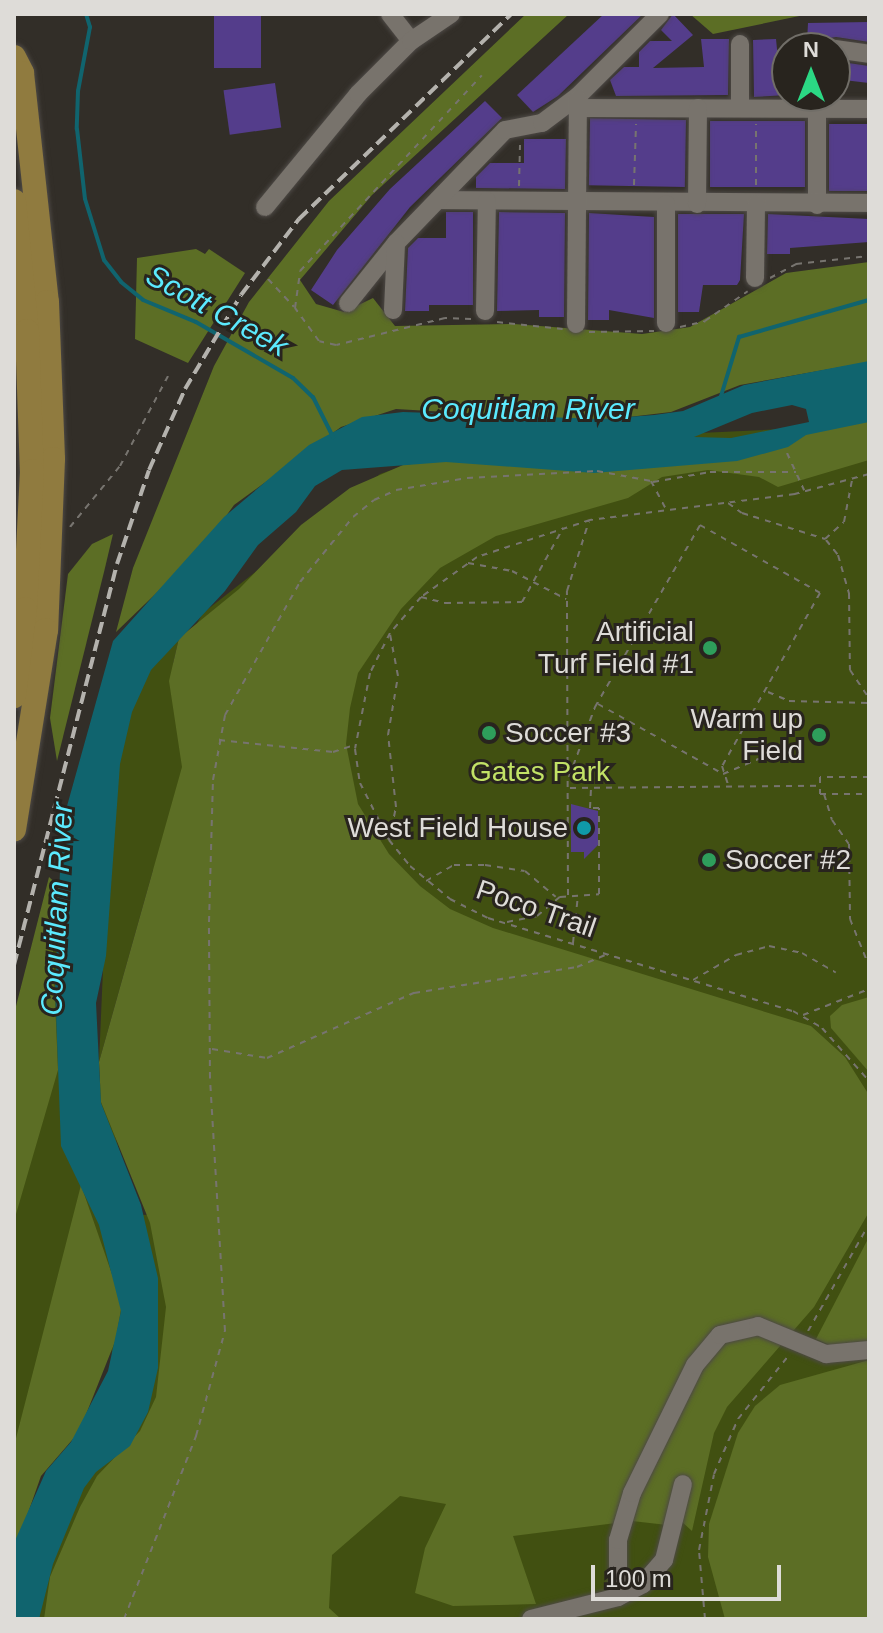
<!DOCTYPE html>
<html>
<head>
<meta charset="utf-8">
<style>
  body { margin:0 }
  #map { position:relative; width:883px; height:1633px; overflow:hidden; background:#322e28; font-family:Arial,sans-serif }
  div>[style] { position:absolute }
  .green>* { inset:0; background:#415011 }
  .forest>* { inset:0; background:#5c6e25 }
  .water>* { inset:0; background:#10646e }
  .stream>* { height:4px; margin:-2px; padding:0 2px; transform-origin:2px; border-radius:2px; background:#10646e }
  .building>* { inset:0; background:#543d8b; transform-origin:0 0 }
  .path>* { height:2px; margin-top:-1px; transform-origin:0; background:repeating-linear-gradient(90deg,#77746f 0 6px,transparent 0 12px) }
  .roads { filter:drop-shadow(0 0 2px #4d4945) drop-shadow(0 0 2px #4d4945) }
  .minor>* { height:18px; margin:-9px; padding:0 9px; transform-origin:9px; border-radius:9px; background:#78736c }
  .major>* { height:24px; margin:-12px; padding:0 12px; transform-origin:12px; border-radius:12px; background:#907b3f }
  .rail>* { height:4px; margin-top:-2px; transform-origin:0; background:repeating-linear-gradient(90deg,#b4b2ad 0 12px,transparent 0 18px) }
  .dots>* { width:22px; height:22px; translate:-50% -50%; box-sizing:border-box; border:4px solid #28241e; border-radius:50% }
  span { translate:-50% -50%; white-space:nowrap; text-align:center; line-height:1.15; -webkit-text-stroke:6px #28241e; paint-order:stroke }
  .poi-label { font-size:28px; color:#dedcd8 }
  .right { translate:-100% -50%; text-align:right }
  .left { translate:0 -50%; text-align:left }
  .park-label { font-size:28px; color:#c2e266 }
  .street-label { font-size:28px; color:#dedcd8 }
  .water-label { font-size:30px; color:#5beafe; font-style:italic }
  .frame { position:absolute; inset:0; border:16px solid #dedcd8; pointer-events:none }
  .north { position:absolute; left:771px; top:32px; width:80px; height:80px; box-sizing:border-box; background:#28241e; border:2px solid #716e68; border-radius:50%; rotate:0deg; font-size:22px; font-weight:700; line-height:32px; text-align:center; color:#dedcd8 }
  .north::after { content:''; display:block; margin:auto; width:28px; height:36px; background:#2bd884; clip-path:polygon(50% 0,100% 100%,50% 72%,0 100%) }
  .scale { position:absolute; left:591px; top:1565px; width:190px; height:36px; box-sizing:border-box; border:4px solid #dedcd8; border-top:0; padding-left:10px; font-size:24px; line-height:28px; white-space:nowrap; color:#dedcd8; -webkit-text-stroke:6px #28241e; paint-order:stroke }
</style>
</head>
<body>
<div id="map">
  <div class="green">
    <i style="clip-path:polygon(evenodd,869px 425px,869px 1619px,23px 1619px,113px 1379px,108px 1267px,92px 1345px,24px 1487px,14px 1524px,14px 1091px,97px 766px,102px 784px,119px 755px,132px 699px,149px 671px,179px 638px,173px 664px,203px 613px,380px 474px,468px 444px,869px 425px,101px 786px,116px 810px,106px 900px,99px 1062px,153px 870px,190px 930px,263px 949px,319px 1167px,392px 1186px,392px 1214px,106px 1215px,100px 1196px,132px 1196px,100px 1083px,94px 1039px,96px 957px,89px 881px,101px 786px)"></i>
  </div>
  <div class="forest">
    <i style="clip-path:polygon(526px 14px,569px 14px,372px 195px,300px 280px,316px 304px,344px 312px,373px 298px,395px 326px,514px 324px,642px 334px,690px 327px,786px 273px,869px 262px,869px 362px,740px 385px,671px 412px,595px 421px,396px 409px,341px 427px,234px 505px,203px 548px,116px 632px,133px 568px,214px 366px,249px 302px,329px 201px)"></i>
    <i style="clip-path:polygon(690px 14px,809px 14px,713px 34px)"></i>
    <i style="clip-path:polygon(196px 249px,205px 254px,209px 249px,245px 273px,188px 363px,135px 339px,137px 258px)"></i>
    <i style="clip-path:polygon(869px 418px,869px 460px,778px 487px,759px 477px,708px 470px,662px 477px,628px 498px,496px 536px,440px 568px,401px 609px,358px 673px,350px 708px,346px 744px,358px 804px,389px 854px,420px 886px,450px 909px,493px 928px,811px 1026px,845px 1057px,869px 1095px,869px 1212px,814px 1307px,727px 1407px,714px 1433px,692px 1531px,681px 1521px,667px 1525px,632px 1521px,513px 1536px,536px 1604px,453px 1606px,415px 1593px,425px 1548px,446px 1504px,400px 1496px,332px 1555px,329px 1608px,341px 1619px,44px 1619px,50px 1577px,80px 1507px,97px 1476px,140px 1431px,156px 1397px,166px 1307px,150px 1223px,101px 1102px,99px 1062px,182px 767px,169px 681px,179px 638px,239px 589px,301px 525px,350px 488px,403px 465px,437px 461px,620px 470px)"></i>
    <i style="clip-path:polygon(113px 534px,104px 572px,57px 761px,50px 718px,68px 574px,92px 544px)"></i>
    <i style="clip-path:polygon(49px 877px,68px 894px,53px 951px,58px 1070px,14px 1221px,14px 1014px)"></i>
    <i style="clip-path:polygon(869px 997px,869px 1072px,831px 1028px,830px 1016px,842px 1005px)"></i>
    <i style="clip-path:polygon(81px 1185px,122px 1303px,116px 1339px,79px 1432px,41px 1476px,14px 1553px,14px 1446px)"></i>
    <i style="clip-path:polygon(869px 1237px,869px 1341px,834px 1347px,816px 1339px)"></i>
    <i style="clip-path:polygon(869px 1360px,869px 1619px,725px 1619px,708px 1557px,709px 1524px,738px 1433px,755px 1406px,780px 1385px)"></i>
  </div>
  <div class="water">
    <i style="clip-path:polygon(evenodd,869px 361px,869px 422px,806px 435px,788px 447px,737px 461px,594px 473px,446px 462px,342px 470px,315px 486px,296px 512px,258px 545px,225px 591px,151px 670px,132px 712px,120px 764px,106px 956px,96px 1003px,101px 1103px,141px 1205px,158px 1278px,158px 1368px,148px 1412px,130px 1446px,96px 1472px,84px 1488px,53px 1564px,39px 1619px,14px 1619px,14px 1543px,46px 1471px,71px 1442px,108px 1371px,121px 1311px,99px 1225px,61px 1146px,55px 988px,62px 824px,113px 641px,224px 517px,309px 445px,362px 417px,403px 412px,601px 419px,654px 415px,683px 411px,744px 385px,869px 361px,792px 405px,806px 409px,809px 422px,731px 438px,694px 437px,752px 413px,792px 405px)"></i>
  </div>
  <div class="stream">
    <i style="left:86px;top:14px;width:14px;rotate:73deg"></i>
    <i style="left:90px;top:27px;width:65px;rotate:100.6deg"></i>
    <i style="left:78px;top:91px;width:38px;rotate:92deg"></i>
    <i style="left:77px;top:129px;width:70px;rotate:83.5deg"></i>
    <i style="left:85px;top:199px;width:64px;rotate:72.7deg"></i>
    <i style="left:104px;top:260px;width:28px;rotate:52deg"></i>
    <i style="left:121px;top:282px;width:28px;rotate:39deg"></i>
    <i style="left:143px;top:300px;width:57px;rotate:22.5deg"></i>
    <i style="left:196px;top:322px;width:112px;rotate:30deg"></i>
    <i style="left:293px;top:378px;width:28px;rotate:44deg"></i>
    <i style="left:313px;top:397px;width:45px;rotate:63.4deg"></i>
    <i style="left:721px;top:396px;width:62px;rotate:-73deg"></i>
    <i style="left:739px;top:337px;width:135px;rotate:-15.9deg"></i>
  </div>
  <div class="building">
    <i style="left:214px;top:14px;width:47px;height:54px"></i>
    <i style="clip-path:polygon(604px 14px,643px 14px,558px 96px,533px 112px,517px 95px)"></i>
    <i style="clip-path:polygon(673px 14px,693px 35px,653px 68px,704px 67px,701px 39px,729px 39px,728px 95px,616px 96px,610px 80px,624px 67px,639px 67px,639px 52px,650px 41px,672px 41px,661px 30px)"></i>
    <i style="clip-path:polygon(869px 22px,869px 42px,836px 37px,807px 42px,808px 23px)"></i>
    <i style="clip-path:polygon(776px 39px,779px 69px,787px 69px,787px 95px,754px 97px,753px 40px)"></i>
    <i style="clip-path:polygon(835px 61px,869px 66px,869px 83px,835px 79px)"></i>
    <i style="left:275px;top:83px;width:45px;height:52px;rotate:82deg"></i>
    <i style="clip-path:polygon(485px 101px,502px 118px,410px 207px,333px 305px,311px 290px,337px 250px,390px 189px)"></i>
    <i style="left:686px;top:120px;width:67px;height:96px;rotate:91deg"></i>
    <i style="left:805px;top:121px;width:66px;height:95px;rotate:90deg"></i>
    <i style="left:829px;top:124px;width:40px;height:67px"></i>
    <i style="clip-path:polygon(524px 139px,566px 139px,565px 189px,476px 188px,476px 177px,490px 163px,524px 163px)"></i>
    <i style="clip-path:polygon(446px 212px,473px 212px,473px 305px,429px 305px,429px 311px,405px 311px,408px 248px,418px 238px,446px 238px)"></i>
    <i style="clip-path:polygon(499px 212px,565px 213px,564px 317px,539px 317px,539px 310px,497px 311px)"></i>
    <i style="clip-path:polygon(589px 213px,654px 217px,654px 318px,609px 310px,609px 320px,588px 320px)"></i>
    <i style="clip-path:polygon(678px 214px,744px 214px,740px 280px,737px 285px,703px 285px,699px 312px,678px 312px)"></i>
    <i style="clip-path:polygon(768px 214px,869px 219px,869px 242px,790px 248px,790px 254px,767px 254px)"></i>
    <i style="clip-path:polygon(571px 804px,598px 811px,598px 845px,584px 859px,584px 852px,571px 852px)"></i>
  </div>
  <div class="path">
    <i style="left:634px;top:185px;width:61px;rotate:-88.1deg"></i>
    <i style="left:756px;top:185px;width:61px;rotate:-90deg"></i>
    <i style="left:519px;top:186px;width:41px;rotate:-88.6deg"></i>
    <i style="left:770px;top:278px;width:30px;rotate:-28deg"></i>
    <i style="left:796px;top:264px;width:73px;rotate:-6.3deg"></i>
    <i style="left:268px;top:279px;width:38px;rotate:47deg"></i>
    <i style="left:471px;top:319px;width:26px;rotate:-178deg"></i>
    <i style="left:445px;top:318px;width:112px;rotate:166.1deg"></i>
    <i style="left:336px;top:345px;width:17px;rotate:-167deg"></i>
    <i style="left:319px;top:341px;width:41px;rotate:-126deg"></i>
    <i style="left:295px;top:308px;width:37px;rotate:-82deg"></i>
    <i style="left:300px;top:271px;width:267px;rotate:-47.1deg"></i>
    <i style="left:497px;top:322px;width:66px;rotate:6.1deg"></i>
    <i style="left:680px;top:327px;width:26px;rotate:-13deg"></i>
    <i style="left:705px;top:321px;width:52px;rotate:-34.9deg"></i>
    <i style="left:589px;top:332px;width:65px;rotate:-0.9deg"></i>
    <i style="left:787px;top:453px;width:41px;rotate:65.3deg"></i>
    <i style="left:869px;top:474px;width:77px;rotate:164.9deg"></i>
    <i style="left:795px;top:494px;width:207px;rotate:172.8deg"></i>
    <i style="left:590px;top:520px;width:119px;rotate:161.9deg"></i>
    <i style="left:477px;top:557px;width:69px;rotate:144.5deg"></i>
    <i style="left:421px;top:597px;width:48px;rotate:130.7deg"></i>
    <i style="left:390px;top:633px;width:45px;rotate:116.6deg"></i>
    <i style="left:370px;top:673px;width:77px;rotate:101.2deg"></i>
    <i style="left:355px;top:749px;width:34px;rotate:82deg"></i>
    <i style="left:360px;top:783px;width:64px;rotate:63deg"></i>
    <i style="left:389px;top:840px;width:33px;rotate:51deg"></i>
    <i style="left:410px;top:866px;width:52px;rotate:39.5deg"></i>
    <i style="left:450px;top:899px;width:42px;rotate:26.6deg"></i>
    <i style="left:488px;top:918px;width:319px;rotate:17deg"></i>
    <i style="left:793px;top:1011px;width:34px;rotate:30deg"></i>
    <i style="left:822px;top:1028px;width:71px;rotate:48.4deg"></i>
    <i style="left:653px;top:482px;width:58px;rotate:-10deg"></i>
    <i style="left:710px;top:472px;width:86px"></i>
    <i style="left:728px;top:503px;width:17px;rotate:36deg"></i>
    <i style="left:742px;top:513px;width:87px;rotate:17.4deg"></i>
    <i style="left:825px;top:539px;width:25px;rotate:-42deg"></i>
    <i style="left:844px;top:522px;width:43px;rotate:-79.2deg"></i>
    <i style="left:70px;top:527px;width:79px;rotate:-50.7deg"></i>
    <i style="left:120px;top:466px;width:102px;rotate:-61.9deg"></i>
    <i style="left:826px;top:540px;width:19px;rotate:51deg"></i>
    <i style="left:838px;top:555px;width:40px;rotate:74deg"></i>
    <i style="left:849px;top:593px;width:77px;rotate:89.3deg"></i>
    <i style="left:850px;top:670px;width:34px;rotate:56deg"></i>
    <i style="left:468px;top:563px;width:45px;rotate:10.3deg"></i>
    <i style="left:512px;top:571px;width:61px;rotate:27.4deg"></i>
    <i style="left:421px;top:597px;width:25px;rotate:14deg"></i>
    <i style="left:445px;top:603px;width:77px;rotate:-0.7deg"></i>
    <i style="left:522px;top:602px;width:85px;rotate:-61deg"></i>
    <i style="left:768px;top:692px;width:23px;rotate:23deg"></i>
    <i style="left:789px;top:701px;width:80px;rotate:1.4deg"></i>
    <i style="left:598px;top:704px;width:143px;rotate:29.2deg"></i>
    <i style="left:723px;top:774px;width:39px;rotate:-23deg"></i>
    <i style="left:219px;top:740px;width:115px;rotate:6deg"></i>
    <i style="left:333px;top:752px;width:23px;rotate:-18deg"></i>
    <i style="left:569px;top:777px;width:75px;rotate:-69.6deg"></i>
    <i style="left:595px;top:707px;width:210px;rotate:-60deg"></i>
    <i style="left:700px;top:525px;width:138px;rotate:29.5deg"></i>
    <i style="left:820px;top:593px;width:199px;rotate:119.5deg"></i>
    <i style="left:722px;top:766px;width:22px;rotate:72deg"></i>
    <i style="left:869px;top:777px;width:49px;rotate:180deg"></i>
    <i style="left:820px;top:777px;width:17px;rotate:90deg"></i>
    <i style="left:820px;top:794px;width:49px"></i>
    <i style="left:570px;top:788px;width:250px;rotate:-0.5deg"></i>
    <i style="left:824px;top:794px;width:27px;rotate:73deg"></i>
    <i style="left:832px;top:820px;width:29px;rotate:55deg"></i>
    <i style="left:849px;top:844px;width:75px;rotate:89.2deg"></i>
    <i style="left:850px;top:919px;width:51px;rotate:68deg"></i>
    <i style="left:389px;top:840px;width:34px;rotate:-78deg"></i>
    <i style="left:396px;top:807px;width:72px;rotate:-96.3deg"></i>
    <i style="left:388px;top:735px;width:60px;rotate:-80.4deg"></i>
    <i style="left:398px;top:676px;width:43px;rotate:-100.8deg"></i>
    <i style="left:426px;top:881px;width:32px;rotate:-30deg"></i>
    <i style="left:454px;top:865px;width:31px"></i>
    <i style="left:485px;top:865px;width:40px;rotate:8.5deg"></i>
    <i style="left:525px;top:871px;width:40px;rotate:40deg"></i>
    <i style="left:568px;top:895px;width:304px;rotate:-90.2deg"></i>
    <i style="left:567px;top:591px;width:73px;rotate:-72.6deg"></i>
    <i style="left:507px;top:922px;width:31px;rotate:-11deg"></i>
    <i style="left:537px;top:916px;width:30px;rotate:-40deg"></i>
    <i style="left:560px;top:897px;width:39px;rotate:-4deg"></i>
    <i style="left:599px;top:894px;width:86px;rotate:-90deg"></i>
    <i style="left:599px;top:808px;width:9px;rotate:180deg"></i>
    <i style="left:590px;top:808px;width:18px;rotate:-87deg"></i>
    <i style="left:573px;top:943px;width:48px;rotate:-84.1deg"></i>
    <i style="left:693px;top:980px;width:50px;rotate:-30.2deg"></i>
    <i style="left:736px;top:955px;width:34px;rotate:-15deg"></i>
    <i style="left:769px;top:946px;width:34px;rotate:12deg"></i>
    <i style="left:802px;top:953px;width:39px;rotate:30deg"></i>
    <i style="left:803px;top:1015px;width:71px;rotate:-21.5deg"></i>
    <i style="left:212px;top:1049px;width:56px;rotate:9.3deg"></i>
    <i style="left:267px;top:1058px;width:161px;rotate:-23.9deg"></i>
    <i style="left:414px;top:993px;width:165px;rotate:-9.1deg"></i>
    <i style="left:577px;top:967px;width:30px;rotate:-23deg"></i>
    <i style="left:808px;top:1331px;width:123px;rotate:-60.3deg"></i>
    <i style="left:124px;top:1619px;width:197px;rotate:-68.5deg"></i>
    <i style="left:196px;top:1436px;width:109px;rotate:-74.6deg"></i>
    <i style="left:225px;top:1331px;width:253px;rotate:-93.4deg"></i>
    <i style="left:210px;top:1078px;width:156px;rotate:-90.4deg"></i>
    <i style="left:209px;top:922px;width:142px;rotate:-88.4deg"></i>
    <i style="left:213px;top:780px;width:66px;rotate:-79.5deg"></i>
    <i style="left:225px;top:715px;width:153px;rotate:-60.6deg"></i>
    <i style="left:300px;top:582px;width:84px;rotate:-50.8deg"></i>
    <i style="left:353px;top:517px;width:27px;rotate:-39deg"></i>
    <i style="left:374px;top:500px;width:24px;rotate:-24deg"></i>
    <i style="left:396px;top:490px;width:72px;rotate:-9.6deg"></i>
    <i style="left:467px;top:478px;width:130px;rotate:-3.1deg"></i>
    <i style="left:597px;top:471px;width:55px;rotate:10.5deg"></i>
    <i style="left:651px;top:481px;width:30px;rotate:62deg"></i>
    <i style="left:705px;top:1619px;width:69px;rotate:-95deg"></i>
    <i style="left:699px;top:1550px;width:77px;rotate:-78.8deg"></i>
    <i style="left:714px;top:1474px;width:60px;rotate:-66.4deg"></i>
    <i style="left:738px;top:1419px;width:82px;rotate:-51.4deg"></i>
  </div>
  <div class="roads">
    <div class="minor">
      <i style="left:390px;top:14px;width:34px;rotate:52deg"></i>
      <i style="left:835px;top:49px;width:34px;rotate:8deg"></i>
      <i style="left:578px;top:108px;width:291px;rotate:0.2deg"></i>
      <i style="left:740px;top:108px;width:64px;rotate:-90deg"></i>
      <i style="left:817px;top:108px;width:97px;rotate:90deg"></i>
      <i style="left:438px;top:200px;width:431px;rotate:0.4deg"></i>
      <i style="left:666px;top:204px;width:119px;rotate:90deg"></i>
      <i style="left:697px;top:204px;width:96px;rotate:-89.4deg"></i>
      <i style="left:265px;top:207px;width:146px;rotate:-50.5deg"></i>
      <i style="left:358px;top:94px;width:75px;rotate:-45deg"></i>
      <i style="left:411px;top:41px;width:48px;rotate:-34deg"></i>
      <i style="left:755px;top:278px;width:74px;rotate:-89.2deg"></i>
      <i style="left:348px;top:303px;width:77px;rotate:-51.3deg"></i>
      <i style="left:396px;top:243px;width:157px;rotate:-46deg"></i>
      <i style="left:505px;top:130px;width:38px;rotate:-11deg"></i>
      <i style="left:542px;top:123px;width:45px;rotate:-36.9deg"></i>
      <i style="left:578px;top:96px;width:116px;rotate:-45deg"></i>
      <i style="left:393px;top:310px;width:67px;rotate:-87.4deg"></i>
      <i style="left:485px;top:311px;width:110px;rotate:-89deg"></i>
      <i style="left:576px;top:324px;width:225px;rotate:-89.5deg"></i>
      <i style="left:618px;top:1597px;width:28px;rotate:-27deg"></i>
      <i style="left:643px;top:1584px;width:32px;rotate:-49deg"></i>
      <i style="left:664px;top:1560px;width:78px;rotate:-76deg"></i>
      <i style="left:531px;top:1619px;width:90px;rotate:-14.2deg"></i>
      <i style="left:618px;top:1597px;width:57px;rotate:-90deg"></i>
      <i style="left:618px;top:1540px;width:49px;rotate:-73.4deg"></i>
      <i style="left:632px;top:1493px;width:143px;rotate:-63.8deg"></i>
      <i style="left:695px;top:1365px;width:39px;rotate:-50deg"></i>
      <i style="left:720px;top:1335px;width:39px;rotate:-13deg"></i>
      <i style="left:758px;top:1326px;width:74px;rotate:22.4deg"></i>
      <i style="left:826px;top:1354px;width:43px;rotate:-5.3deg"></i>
    </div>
    <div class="major">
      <i style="left:14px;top:57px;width:18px;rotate:63deg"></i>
      <i style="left:22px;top:73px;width:230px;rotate:83.8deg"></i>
      <i style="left:47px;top:302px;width:157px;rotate:87.8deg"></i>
      <i style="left:53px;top:459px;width:171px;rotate:92.3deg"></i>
      <i style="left:46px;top:630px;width:202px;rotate:99.1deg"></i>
      <i style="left:14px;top:201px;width:131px;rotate:84.3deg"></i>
      <i style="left:27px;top:331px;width:140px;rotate:88deg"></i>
      <i style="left:32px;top:471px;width:138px;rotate:92.9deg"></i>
      <i style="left:25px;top:609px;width:88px;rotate:97.2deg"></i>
    </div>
  </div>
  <div class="rail">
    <i style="left:14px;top:965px;width:414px;rotate:-75.6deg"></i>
    <i style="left:117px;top:564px;width:99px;rotate:-71.2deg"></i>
    <i style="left:149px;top:470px;width:89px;rotate:-66deg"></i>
    <i style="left:185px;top:389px;width:109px;rotate:-59.2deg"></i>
    <i style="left:241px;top:295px;width:96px;rotate:-52.7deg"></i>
    <i style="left:299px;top:219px;width:295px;rotate:-44deg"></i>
  </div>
  <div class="dots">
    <i style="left:710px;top:648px;background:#2e9e5b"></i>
    <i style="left:489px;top:733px;background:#2e9e5b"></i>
    <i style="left:819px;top:735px;background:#2e9e5b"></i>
    <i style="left:584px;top:828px;background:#0f9aa8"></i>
    <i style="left:709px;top:860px;background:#2e9e5b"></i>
  </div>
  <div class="poi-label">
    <span class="right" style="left:694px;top:648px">Artificial<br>Turf Field #1</span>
    <span class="right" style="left:803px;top:735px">Warm up<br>Field</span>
    <span class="left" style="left:505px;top:733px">Soccer #3</span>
    <span class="right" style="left:568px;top:828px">West Field House</span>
    <span class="left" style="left:725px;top:860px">Soccer #2</span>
  </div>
  <div class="park-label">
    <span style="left:540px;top:772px">Gates Park</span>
  </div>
  <div class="street-label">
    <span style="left:536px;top:909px;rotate:19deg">Poco Trail</span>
  </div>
  <div class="water-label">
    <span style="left:217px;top:311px;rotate:29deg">Scott Creek</span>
    <span style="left:528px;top:409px">Coquitlam River</span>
    <span style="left:57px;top:909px;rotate:-87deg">Coquitlam River</span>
  </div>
  <div class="frame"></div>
  <div class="north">N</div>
  <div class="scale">100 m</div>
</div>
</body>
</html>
